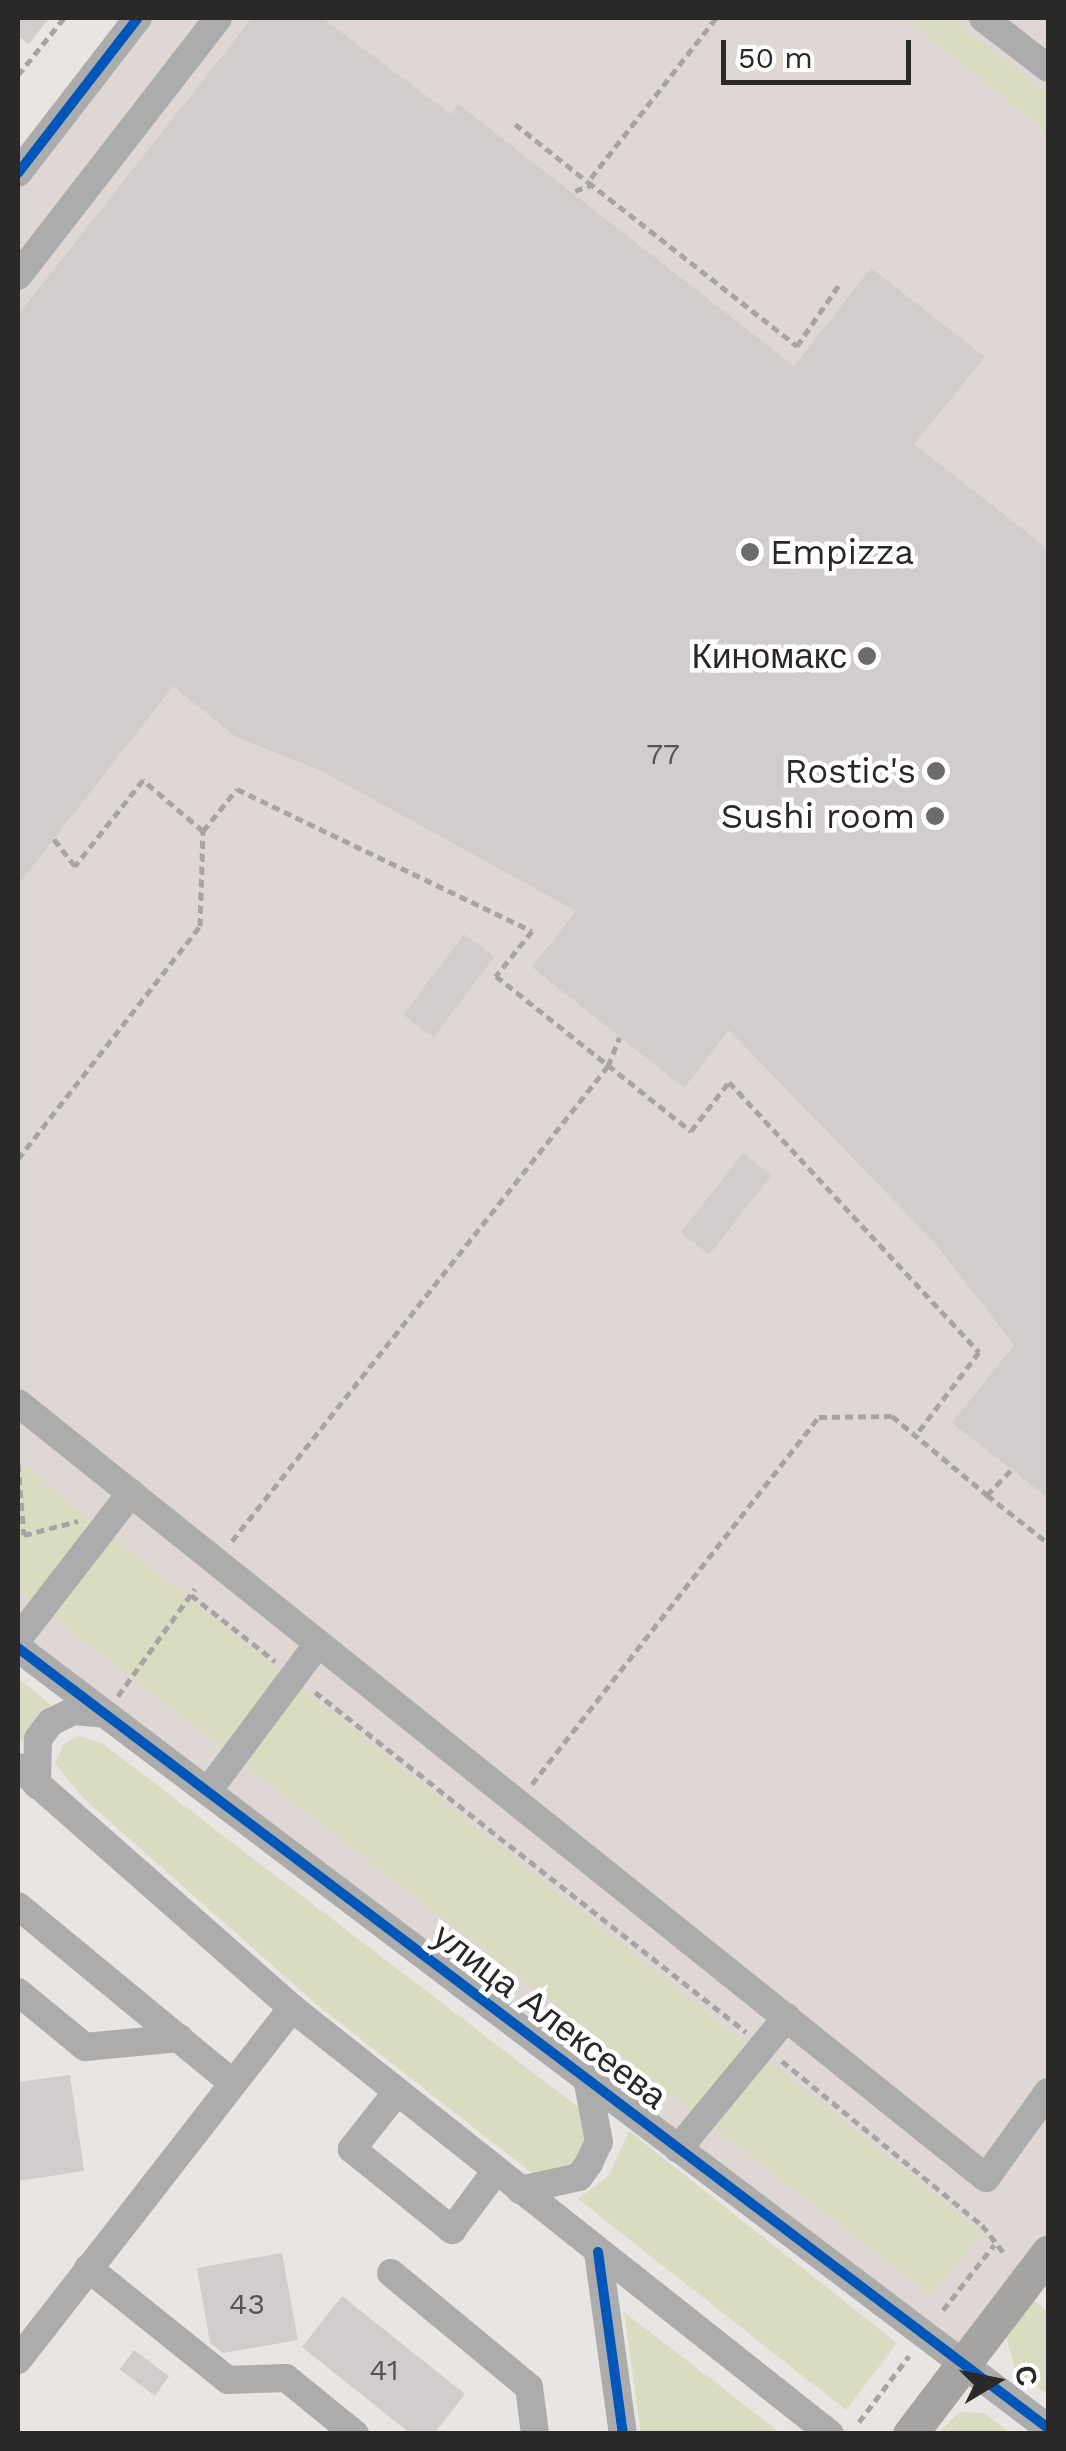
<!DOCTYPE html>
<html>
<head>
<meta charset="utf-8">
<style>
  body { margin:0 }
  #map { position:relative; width:1066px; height:2451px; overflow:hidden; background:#e8e5e3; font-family:"Work Sans",sans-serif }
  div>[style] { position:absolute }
  .built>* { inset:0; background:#dfd7d3 }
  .green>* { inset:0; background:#d9dcc0 }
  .building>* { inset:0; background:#d0cdcc; transform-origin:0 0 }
  .path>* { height:5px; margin-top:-2.5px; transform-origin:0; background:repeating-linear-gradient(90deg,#a7a5a4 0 8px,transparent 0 13px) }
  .minor>* { height:28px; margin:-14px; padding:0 14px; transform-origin:14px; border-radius:14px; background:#acacac }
  .major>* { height:35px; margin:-17.5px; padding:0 17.5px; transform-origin:17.5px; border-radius:17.5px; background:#a6a4a3 }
  .cycleway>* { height:10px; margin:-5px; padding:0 5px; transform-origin:5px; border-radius:5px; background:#0057b8 }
  .dots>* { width:28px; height:28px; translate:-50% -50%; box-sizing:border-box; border:5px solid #fff; border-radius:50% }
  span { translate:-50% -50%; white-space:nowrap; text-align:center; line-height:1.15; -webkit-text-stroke:9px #fff; paint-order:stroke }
  .number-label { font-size:30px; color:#575454 }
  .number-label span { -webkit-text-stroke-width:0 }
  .poi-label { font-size:35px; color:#2b2928 }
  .left { translate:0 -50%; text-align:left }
  .right { translate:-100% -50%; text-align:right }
  .street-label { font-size:35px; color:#2b2928 }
  .frame { position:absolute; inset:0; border:20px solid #2b2928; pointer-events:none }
  .north { position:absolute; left:946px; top:2331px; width:100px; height:100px; -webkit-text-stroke:8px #fff; paint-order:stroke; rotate:80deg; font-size:28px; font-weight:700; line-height:40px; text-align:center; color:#2b2928 }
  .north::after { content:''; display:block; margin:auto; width:35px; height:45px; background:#2b2928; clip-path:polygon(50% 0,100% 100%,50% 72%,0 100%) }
  .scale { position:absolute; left:721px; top:40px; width:190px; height:45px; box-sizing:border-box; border:5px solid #2b2928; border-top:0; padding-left:12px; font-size:30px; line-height:35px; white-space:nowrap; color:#2b2928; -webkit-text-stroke:8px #fff; paint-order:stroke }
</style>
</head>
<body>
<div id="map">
  <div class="built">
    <i style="clip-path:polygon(138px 18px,1048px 18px,1048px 2253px,964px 2365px,18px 1648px,18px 173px)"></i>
  </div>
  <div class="green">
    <i style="clip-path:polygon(905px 18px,951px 18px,1048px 95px,1048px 133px)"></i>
    <i style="clip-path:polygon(18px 1461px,982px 2232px,932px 2296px,18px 1590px)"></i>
    <i style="clip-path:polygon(18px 1678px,55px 1708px,26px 1744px,18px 1737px)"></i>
    <i style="clip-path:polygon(78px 1736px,102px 1743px,578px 2107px,591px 2136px,583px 2157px,560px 2173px,533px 2174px,315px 2003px,82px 1797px,55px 1763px,64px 1744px)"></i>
    <i style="clip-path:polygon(629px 2131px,897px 2343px,846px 2410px,578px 2199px,609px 2175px)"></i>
    <i style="clip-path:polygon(1034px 2301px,1048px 2312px,1048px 2395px,1016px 2372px,1006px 2337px)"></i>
    <i style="clip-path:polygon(624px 2312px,781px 2433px,641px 2433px)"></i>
    <i style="clip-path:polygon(960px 2412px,984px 2413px,1010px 2433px,938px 2433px)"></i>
  </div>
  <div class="building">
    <i style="clip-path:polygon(18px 18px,49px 18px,29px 44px,18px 36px)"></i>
    <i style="clip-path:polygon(252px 18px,322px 18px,451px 114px,458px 104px,794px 366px,871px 268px,985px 357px,914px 444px,1048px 549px,1048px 1498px,952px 1423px,1014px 1345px,934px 1242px,729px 1030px,684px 1088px,532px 967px,576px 911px,320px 770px,236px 737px,173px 686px,18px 885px,18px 315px)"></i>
    <i style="left:464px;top:934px;width:38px;height:101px;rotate:37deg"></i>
    <i style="left:743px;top:1153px;width:36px;height:101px;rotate:38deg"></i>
    <i style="clip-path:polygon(70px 2075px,84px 2171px,18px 2181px,18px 2082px)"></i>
    <i style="clip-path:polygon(282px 2253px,298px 2340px,223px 2353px,210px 2343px,197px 2268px)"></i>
    <i style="clip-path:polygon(342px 2296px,465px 2394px,434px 2434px,411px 2434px,302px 2347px)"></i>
    <i style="left:134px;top:2350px;width:44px;height:24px;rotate:37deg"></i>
  </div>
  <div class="path">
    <i style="left:716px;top:18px;width:208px;rotate:128deg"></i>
    <i style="left:588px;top:182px;width:266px;rotate:38.1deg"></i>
    <i style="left:797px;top:346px;width:78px;rotate:-55.5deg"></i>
    <i style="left:18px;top:75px;width:73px;rotate:-51.1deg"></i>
    <i style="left:515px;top:124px;width:93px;rotate:38.5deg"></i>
    <i style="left:575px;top:191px;width:17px;rotate:-21deg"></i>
    <i style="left:203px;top:831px;width:54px;rotate:-51deg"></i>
    <i style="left:237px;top:789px;width:327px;rotate:25.7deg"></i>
    <i style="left:532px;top:931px;width:58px;rotate:128.7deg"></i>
    <i style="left:496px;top:976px;width:249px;rotate:38.5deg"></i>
    <i style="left:691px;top:1131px;width:62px;rotate:-52.2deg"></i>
    <i style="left:729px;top:1082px;width:368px;rotate:47.2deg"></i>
    <i style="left:979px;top:1352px;width:104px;rotate:127.2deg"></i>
    <i style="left:18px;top:1159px;width:296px;rotate:-52deg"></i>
    <i style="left:200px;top:926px;width:95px;rotate:-88.2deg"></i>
    <i style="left:203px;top:831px;width:79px;rotate:-139.6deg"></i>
    <i style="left:143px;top:780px;width:110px;rotate:128.3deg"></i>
    <i style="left:75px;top:866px;width:36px;rotate:-128deg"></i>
    <i style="left:18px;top:1464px;width:71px;rotate:85.2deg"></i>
    <i style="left:24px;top:1535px;width:56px;rotate:-14.5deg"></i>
    <i style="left:987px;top:1495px;width:78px;rotate:38.2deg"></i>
    <i style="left:232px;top:1541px;width:606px;rotate:-51.64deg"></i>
    <i style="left:608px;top:1066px;width:31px;rotate:-68deg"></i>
    <i style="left:191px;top:1595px;width:107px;rotate:38.2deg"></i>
    <i style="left:315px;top:1692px;width:549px;rotate:38.27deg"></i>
    <i style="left:118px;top:1696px;width:132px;rotate:-54.3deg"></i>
    <i style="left:532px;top:1784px;width:466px;rotate:-52deg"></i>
    <i style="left:819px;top:1417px;width:73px;rotate:-0.8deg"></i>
    <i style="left:892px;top:1416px;width:124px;rotate:39.7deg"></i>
    <i style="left:987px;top:1495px;width:35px;rotate:-46deg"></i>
    <i style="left:782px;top:2061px;width:259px;rotate:39.4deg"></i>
    <i style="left:982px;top:2225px;width:37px;rotate:52deg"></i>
    <i style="left:943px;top:2310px;width:83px;rotate:-51.9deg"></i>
    <i style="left:859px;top:2422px;width:83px;rotate:-52.9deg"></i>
  </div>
  <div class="minor">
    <i style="left:983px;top:18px;width:82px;rotate:37.6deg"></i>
    <i style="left:18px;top:173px;width:196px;rotate:-52.3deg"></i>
    <i style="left:18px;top:276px;width:326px;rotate:-52.2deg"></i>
    <i style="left:18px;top:1403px;width:1240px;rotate:38.68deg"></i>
    <i style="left:986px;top:2178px;width:106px;rotate:-54.2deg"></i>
    <i style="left:18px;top:1639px;width:185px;rotate:-52.3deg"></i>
    <i style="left:18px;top:1648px;width:1292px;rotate:37.14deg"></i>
    <i style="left:18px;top:1767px;width:365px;rotate:41.3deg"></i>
    <i style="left:292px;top:2008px;width:686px;rotate:38.37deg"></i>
    <i style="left:37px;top:1785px;width:46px;rotate:-88.8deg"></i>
    <i style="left:38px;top:1739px;width:21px;rotate:-53deg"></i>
    <i style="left:51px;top:1722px;width:25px;rotate:-26deg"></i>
    <i style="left:74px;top:1711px;width:25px;rotate:5deg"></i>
    <i style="left:208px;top:1791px;width:181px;rotate:-53.3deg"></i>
    <i style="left:18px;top:1906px;width:278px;rotate:39.5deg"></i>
    <i style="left:18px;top:1992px;width:87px;rotate:39.4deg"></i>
    <i style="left:85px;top:2047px;width:95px;rotate:-5.4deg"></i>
    <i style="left:397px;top:2092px;width:73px;rotate:128.3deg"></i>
    <i style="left:352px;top:2149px;width:129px;rotate:39deg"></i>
    <i style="left:452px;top:2230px;width:72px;rotate:-53.4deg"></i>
    <i style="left:678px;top:2149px;width:171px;rotate:-50.5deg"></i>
    <i style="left:520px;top:2190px;width:60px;rotate:-12.4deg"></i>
    <i style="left:579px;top:2177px;width:17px;rotate:-54deg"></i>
    <i style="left:589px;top:2163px;width:23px;rotate:-65deg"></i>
    <i style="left:599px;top:2142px;width:65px;rotate:-100.6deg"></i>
    <i style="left:598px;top:2252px;width:184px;rotate:82.2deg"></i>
    <i style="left:88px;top:2268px;width:179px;rotate:38.7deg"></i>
    <i style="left:228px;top:2380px;width:58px;rotate:-2deg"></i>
    <i style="left:286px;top:2378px;width:89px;rotate:39.1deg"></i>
    <i style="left:391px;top:2273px;width:179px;rotate:39.6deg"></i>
    <i style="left:529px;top:2387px;width:47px;rotate:82.7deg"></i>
    <i style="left:18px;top:2360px;width:446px;rotate:-52.1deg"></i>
  </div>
  <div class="major">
    <i style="left:910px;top:2434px;width:228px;rotate:-52.7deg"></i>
  </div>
  <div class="cycleway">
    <i style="left:18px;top:173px;width:196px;rotate:-52.3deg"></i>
    <i style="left:18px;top:1648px;width:1292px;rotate:37.14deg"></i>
    <i style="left:598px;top:2252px;width:184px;rotate:82.2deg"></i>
  </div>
  <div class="dots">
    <i style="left:750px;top:552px;background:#6d6b69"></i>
    <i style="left:867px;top:656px;background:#6d6b69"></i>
    <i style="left:936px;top:771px;background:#6d6b69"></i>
    <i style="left:935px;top:816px;background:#6d6b69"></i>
  </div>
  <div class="number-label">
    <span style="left:663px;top:754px">77</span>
    <span style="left:247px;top:2304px">43</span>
    <span style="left:384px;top:2370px">41</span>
  </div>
  <div class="poi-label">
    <span class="left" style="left:770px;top:552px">Empizza</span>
    <span class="right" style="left:847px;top:656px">Киномакс</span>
    <span class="right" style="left:916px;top:771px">Rostic's</span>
    <span class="right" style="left:915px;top:816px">Sushi room</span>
  </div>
  <div class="street-label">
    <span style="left:550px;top:2016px;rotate:37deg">улица Алексеева</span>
  </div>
  <div class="frame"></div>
  <div class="north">С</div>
  <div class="scale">50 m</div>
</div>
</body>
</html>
